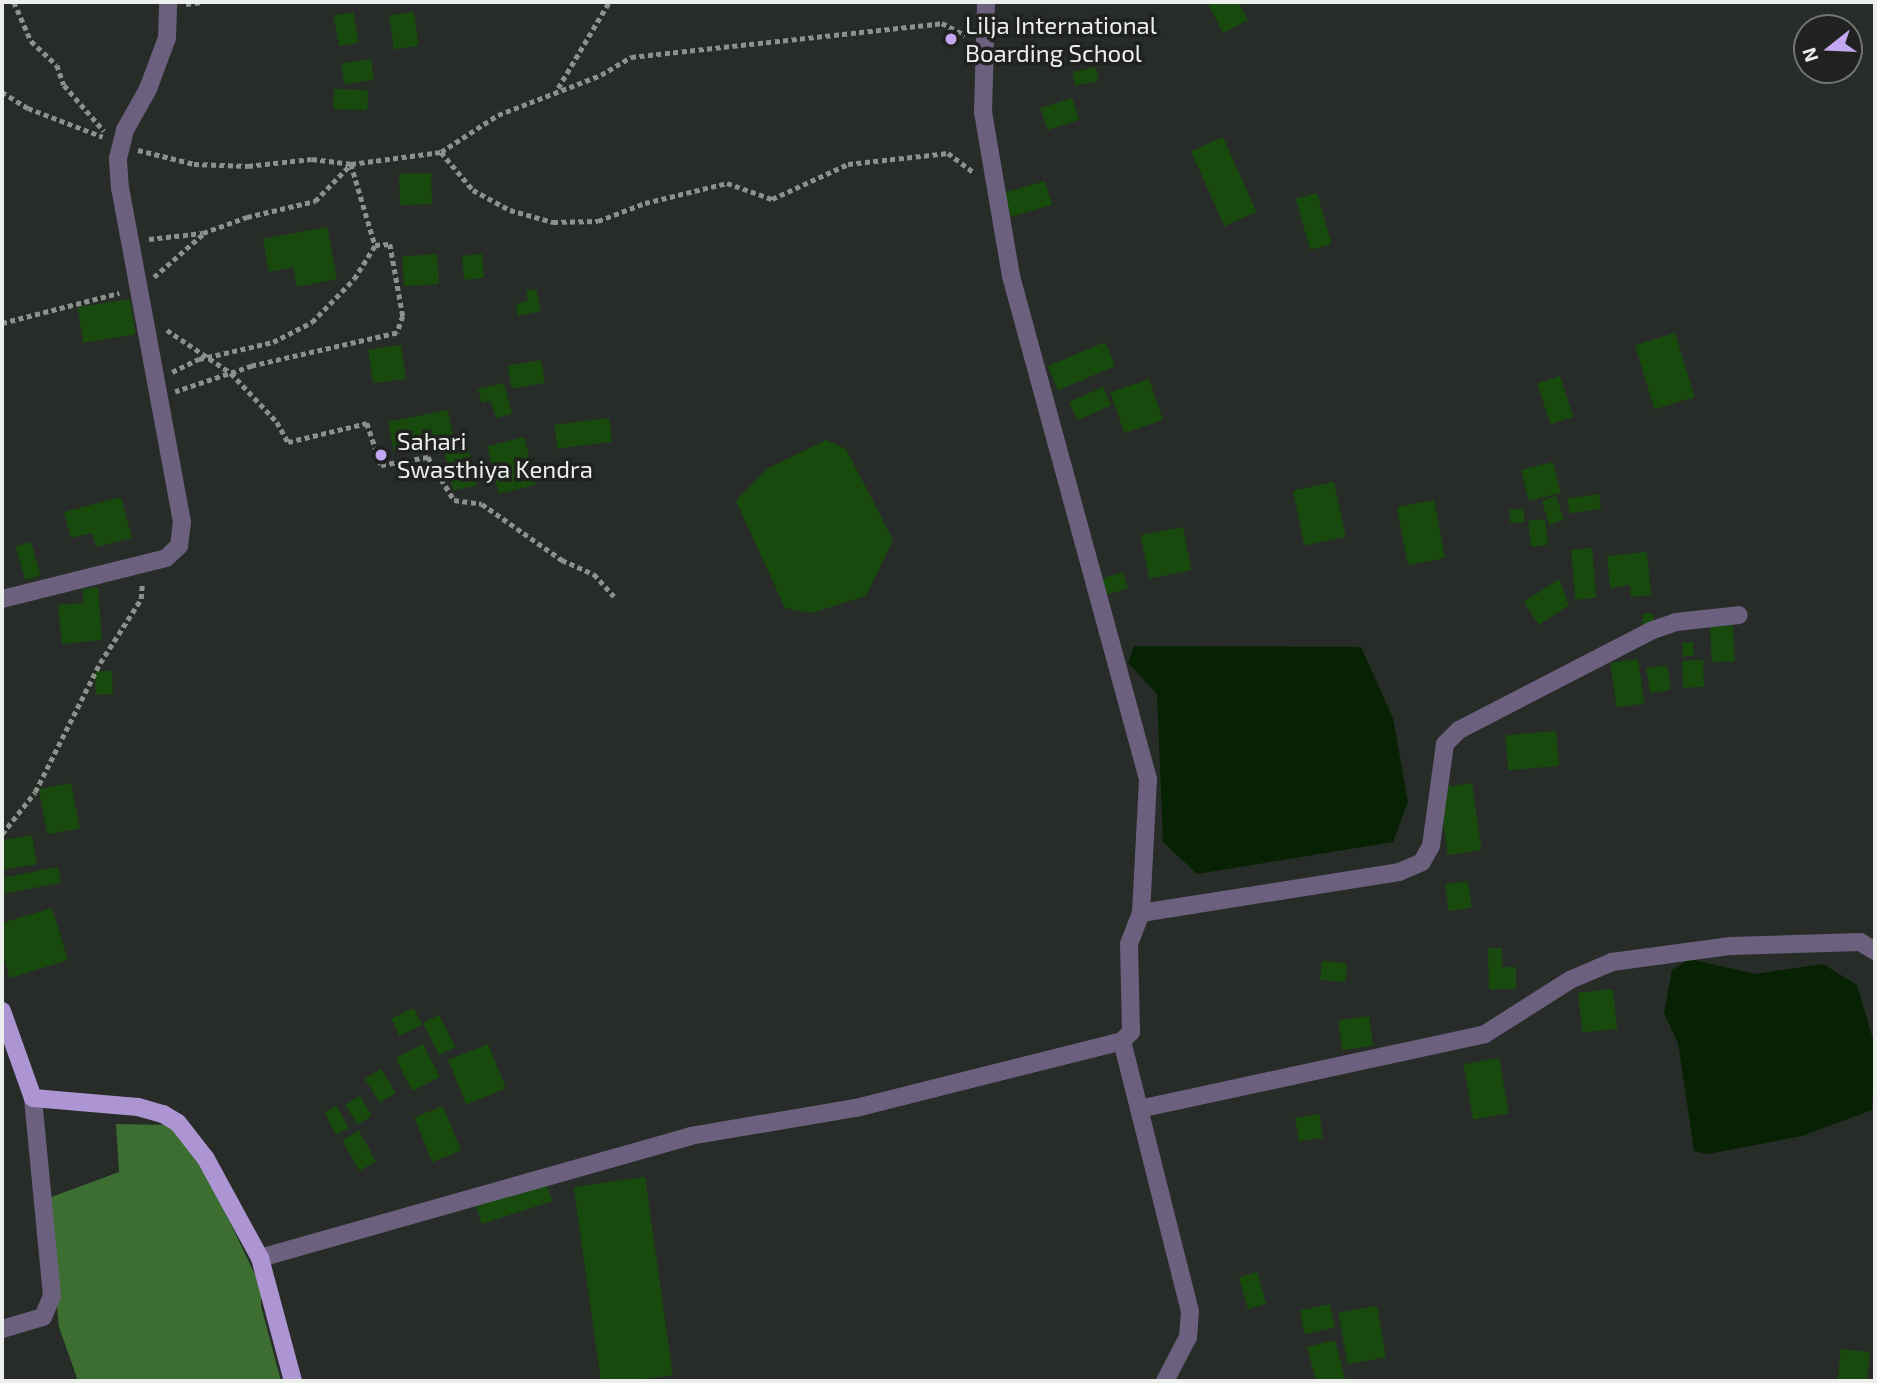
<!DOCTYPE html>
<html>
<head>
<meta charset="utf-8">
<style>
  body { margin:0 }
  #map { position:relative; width:1877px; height:1383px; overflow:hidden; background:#282c28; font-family:"Exo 2",sans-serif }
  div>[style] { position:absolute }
  .forest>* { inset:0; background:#3c6e32 }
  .water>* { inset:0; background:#072103 }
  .building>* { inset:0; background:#174a0c; transform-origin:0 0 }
  .path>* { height:4.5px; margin-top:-2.25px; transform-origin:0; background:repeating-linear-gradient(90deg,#8d918d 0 5px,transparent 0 8.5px) }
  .minor>* { height:18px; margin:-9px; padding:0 9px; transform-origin:9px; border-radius:9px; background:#6b607e }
  .major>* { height:18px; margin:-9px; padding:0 9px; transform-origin:9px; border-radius:9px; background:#ac95d2 }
  .dots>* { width:19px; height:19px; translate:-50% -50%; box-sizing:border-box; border:4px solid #1f221e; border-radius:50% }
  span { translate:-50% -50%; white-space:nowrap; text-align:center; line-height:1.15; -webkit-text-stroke:7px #1f221e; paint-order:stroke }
  .poi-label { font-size:24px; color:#ecefec }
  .left { translate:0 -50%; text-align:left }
  .frame { position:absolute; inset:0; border:4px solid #ecefec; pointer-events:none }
  .north { position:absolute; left:1793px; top:14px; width:70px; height:70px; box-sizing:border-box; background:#1f221e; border:2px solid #717470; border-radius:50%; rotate:252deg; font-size:19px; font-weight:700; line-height:28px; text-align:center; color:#ecefec }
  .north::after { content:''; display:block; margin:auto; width:24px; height:32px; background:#c4a7f1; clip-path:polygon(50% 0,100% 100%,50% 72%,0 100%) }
</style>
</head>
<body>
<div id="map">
  <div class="forest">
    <i style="clip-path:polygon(116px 1124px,167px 1125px,195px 1149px,261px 1287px,261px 1306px,281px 1381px,78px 1381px,59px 1327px,46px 1199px,119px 1172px)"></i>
  </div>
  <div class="water">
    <i style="clip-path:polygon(1134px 646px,1361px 647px,1393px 718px,1408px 802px,1393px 842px,1197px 874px,1163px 842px,1157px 694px,1128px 663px)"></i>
    <i style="clip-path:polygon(1690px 959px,1755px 974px,1823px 964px,1857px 985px,1875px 1046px,1872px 1110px,1802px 1136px,1708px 1154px,1694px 1151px,1678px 1043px,1664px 1013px,1672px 970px)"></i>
  </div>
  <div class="building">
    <i style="clip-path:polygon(1207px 2px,1238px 2px,1248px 20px,1223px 33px)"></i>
    <i style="left:353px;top:12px;width:31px;height:20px;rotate:79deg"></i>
    <i style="left:414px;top:12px;width:34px;height:25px;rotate:82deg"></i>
    <i style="left:371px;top:59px;width:21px;height:30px;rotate:82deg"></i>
    <i style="left:1096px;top:67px;width:14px;height:24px;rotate:78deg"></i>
    <i style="left:334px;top:89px;width:34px;height:20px;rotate:2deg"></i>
    <i style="left:1072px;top:98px;width:23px;height:33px;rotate:72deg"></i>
    <i style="left:1223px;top:137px;width:82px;height:35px;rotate:66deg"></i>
    <i style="left:431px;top:173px;width:31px;height:32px;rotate:88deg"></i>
    <i style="left:1045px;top:181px;width:25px;height:43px;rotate:74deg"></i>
    <i style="left:1317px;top:193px;width:53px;height:22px;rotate:74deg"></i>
    <i style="clip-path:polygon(327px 227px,337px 279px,297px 287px,293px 267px,269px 272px,263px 239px)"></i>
    <i style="left:437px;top:254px;width:30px;height:35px;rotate:86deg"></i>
    <i style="left:482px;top:254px;width:24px;height:20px;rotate:85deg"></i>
    <i style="clip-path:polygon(536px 289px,541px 311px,518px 316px,516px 304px,528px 301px,526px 291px)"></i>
    <i style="left:130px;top:299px;width:36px;height:53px;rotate:81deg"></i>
    <i style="left:1675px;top:333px;width:67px;height:42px;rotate:73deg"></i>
    <i style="left:1105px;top:342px;width:26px;height:62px;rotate:67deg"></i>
    <i style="left:401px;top:345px;width:34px;height:33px;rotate:82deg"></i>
    <i style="left:541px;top:360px;width:23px;height:34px;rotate:80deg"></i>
    <i style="left:1560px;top:376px;width:43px;height:24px;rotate:72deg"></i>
    <i style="left:1149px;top:379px;width:43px;height:41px;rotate:71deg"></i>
    <i style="clip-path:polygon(504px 383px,512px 414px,496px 418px,491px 401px,482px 403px,478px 389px)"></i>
    <i style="left:1103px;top:387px;width:20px;height:37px;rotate:66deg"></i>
    <i style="left:448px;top:410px;width:31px;height:61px;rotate:79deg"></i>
    <i style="left:609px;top:418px;width:24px;height:55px;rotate:83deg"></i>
    <i style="left:524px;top:437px;width:49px;height:38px;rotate:76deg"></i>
    <i style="clip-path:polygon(826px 440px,846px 449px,893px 540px,866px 596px,811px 613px,785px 608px,736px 501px,767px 469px)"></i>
    <i style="left:468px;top:447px;width:39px;height:24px;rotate:77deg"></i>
    <i style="left:1553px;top:462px;width:32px;height:33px;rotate:76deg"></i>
    <i style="left:1334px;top:482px;width:56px;height:42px;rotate:78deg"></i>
    <i style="left:1599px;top:494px;width:15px;height:32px;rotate:82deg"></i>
    <i style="left:1556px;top:496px;width:25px;height:15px;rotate:72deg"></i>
    <i style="clip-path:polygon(121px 497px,132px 538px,96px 547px,92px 533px,71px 538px,64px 512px)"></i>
    <i style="left:1434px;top:500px;width:59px;height:38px;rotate:79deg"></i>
    <i style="left:1523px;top:508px;width:14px;height:14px;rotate:82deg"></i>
    <i style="left:1545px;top:519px;width:26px;height:17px;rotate:83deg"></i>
    <i style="left:1183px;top:527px;width:44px;height:43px;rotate:79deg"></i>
    <i style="left:31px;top:542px;width:35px;height:16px;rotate:74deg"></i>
    <i style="left:1592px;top:548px;width:50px;height:21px;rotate:85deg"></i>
    <i style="clip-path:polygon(1647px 552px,1651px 595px,1631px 597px,1630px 585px,1610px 588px,1607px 556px)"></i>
    <i style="left:1123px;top:572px;width:17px;height:25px;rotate:73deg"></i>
    <i style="clip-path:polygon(1559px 579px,1569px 605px,1539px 625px,1524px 602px)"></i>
    <i style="clip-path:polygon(98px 587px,102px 640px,62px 644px,58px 605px,84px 603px,82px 589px)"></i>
    <i style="left:1643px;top:613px;width:11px;height:16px;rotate:5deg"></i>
    <i style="left:1733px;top:625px;width:36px;height:23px;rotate:87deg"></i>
    <i style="left:1693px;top:642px;width:14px;height:11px;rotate:86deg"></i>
    <i style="left:1638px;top:659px;width:45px;height:28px;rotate:82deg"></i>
    <i style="left:1703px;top:660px;width:27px;height:21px;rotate:88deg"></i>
    <i style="left:1667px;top:665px;width:25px;height:21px;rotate:81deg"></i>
    <i style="left:112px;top:671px;width:23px;height:17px;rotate:88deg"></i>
    <i style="left:1556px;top:731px;width:35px;height:51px;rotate:85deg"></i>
    <i style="left:71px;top:783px;width:46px;height:33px;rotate:79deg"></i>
    <i style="left:1472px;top:783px;width:68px;height:34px;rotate:82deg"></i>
    <i style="clip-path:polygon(32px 835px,37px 864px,2px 870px,2px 840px)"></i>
    <i style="left:58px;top:867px;width:16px;height:57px;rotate:79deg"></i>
    <i style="left:1468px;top:881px;width:27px;height:23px;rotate:82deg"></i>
    <i style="clip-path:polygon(52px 908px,68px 960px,10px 978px,2px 952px,2px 923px)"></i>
    <i style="clip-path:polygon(1488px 948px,1502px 948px,1502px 967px,1516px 967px,1516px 989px,1489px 989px)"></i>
    <i style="left:1322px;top:961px;width:25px;height:19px;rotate:5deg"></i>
    <i style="left:1613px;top:989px;width:40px;height:35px;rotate:84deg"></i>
    <i style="left:414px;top:1008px;width:19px;height:25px;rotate:65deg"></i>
    <i style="left:439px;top:1015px;width:36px;height:18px;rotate:63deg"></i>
    <i style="left:1369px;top:1016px;width:30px;height:31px;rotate:82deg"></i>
    <i style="left:423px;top:1044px;width:37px;height:31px;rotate:63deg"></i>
    <i style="left:488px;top:1044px;width:48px;height:43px;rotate:68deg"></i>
    <i style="left:1499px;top:1058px;width:56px;height:36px;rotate:80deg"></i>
    <i style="left:381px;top:1069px;width:28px;height:19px;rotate:58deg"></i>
    <i style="left:360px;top:1096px;width:23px;height:17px;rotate:59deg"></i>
    <i style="left:337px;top:1106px;width:25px;height:14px;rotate:63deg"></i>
    <i style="left:443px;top:1106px;width:48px;height:31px;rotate:68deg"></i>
    <i style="left:1319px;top:1114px;width:24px;height:24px;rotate:81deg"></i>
    <i style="left:359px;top:1131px;width:35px;height:19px;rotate:61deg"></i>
    <i style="left:645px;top:1177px;width:200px;height:72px;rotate:82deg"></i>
    <i style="left:546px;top:1182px;width:20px;height:74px;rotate:72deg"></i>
    <i style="left:1257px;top:1272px;width:33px;height:19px;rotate:74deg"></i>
    <i style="left:1330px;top:1304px;width:24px;height:31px;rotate:78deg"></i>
    <i style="left:1377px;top:1306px;width:52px;height:39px;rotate:80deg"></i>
    <i style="clip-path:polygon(1335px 1340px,1345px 1379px,1316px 1381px,1307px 1347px)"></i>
    <i style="left:1841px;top:1349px;width:29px;height:32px;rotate:6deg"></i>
  </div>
  <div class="path">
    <i style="left:14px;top:2px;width:43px;rotate:66.4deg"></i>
    <i style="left:31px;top:41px;width:35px;rotate:43deg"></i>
    <i style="left:57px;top:65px;width:21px;rotate:71deg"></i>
    <i style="left:64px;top:85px;width:61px;rotate:49deg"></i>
    <i style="left:186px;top:4px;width:16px;rotate:-7deg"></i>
    <i style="left:558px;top:88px;width:100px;rotate:-59.3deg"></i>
    <i style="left:2px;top:92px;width:31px;rotate:32deg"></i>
    <i style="left:28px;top:108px;width:80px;rotate:21.1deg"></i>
    <i style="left:138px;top:150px;width:58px;rotate:14deg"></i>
    <i style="left:194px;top:164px;width:54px;rotate:2.1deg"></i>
    <i style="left:248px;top:166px;width:64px;rotate:-6.2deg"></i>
    <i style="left:312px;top:159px;width:39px;rotate:7deg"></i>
    <i style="left:351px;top:164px;width:84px;rotate:73.5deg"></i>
    <i style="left:441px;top:152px;width:68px;rotate:-33deg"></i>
    <i style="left:498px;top:115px;width:110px;rotate:-21.2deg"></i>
    <i style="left:601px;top:75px;width:35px;rotate:-31deg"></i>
    <i style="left:631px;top:57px;width:313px;rotate:-6.2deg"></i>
    <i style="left:942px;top:23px;width:26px;rotate:28deg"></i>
    <i style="left:149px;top:239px;width:54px;rotate:-6.3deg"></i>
    <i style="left:203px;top:233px;width:47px;rotate:-20deg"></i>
    <i style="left:247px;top:217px;width:70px;rotate:-13.2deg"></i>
    <i style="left:315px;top:201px;width:52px;rotate:-45.8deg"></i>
    <i style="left:351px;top:164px;width:91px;rotate:-7.6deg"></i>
    <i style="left:441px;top:152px;width:50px;rotate:49.9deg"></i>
    <i style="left:473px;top:190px;width:42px;rotate:28.4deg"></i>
    <i style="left:510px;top:210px;width:45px;rotate:15.6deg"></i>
    <i style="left:553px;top:222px;width:45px;rotate:-1.3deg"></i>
    <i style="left:598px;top:221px;width:50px;rotate:-21deg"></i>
    <i style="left:645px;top:203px;width:84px;rotate:-13.7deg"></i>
    <i style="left:727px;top:183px;width:48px;rotate:19.6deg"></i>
    <i style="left:772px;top:199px;width:84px;rotate:-24.7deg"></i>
    <i style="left:848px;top:164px;width:101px;rotate:-6.3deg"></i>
    <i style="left:948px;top:153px;width:31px;rotate:37deg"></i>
    <i style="left:154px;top:277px;width:65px;rotate:-41.3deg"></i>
    <i style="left:2px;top:323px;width:121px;rotate:-14.4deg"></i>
    <i style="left:167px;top:330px;width:77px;rotate:33.9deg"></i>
    <i style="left:231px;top:373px;width:67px;rotate:46.8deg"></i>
    <i style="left:277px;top:422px;width:23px;rotate:61deg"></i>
    <i style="left:288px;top:442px;width:81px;rotate:-13.5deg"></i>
    <i style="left:367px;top:423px;width:44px;rotate:71.6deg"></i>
    <i style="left:381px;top:465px;width:48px;rotate:-9.7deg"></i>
    <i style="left:428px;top:457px;width:50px;rotate:58.8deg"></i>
    <i style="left:454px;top:500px;width:28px;rotate:8deg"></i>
    <i style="left:482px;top:504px;width:98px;rotate:35deg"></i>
    <i style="left:562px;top:560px;width:35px;rotate:24deg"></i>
    <i style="left:594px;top:574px;width:30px;rotate:48deg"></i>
    <i style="left:172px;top:372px;width:30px;rotate:-26deg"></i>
    <i style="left:199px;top:359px;width:76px;rotate:-12.9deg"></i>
    <i style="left:273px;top:342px;width:44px;rotate:-27.1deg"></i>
    <i style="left:312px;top:322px;width:60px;rotate:-45.7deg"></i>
    <i style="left:354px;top:279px;width:40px;rotate:-58deg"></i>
    <i style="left:375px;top:245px;width:15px;rotate:-4deg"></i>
    <i style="left:390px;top:244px;width:73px;rotate:79.8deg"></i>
    <i style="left:403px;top:316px;width:18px;rotate:109deg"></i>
    <i style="left:397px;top:333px;width:149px;rotate:167.2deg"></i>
    <i style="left:252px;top:366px;width:81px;rotate:161.3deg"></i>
    <i style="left:2px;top:834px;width:53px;rotate:-51.8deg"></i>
    <i style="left:35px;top:792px;width:144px;rotate:-63.3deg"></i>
    <i style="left:100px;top:663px;width:76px;rotate:-57.4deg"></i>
    <i style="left:141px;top:599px;width:14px;rotate:-86deg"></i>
  </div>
  <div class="minor">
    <i style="left:2px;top:599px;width:169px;rotate:-14deg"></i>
    <i style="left:166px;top:558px;width:18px;rotate:-43deg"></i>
    <i style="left:179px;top:546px;width:24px;rotate:-83deg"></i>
    <i style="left:182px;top:522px;width:339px;rotate:-100.5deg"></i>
    <i style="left:120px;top:189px;width:31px;rotate:-94deg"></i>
    <i style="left:118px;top:158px;width:29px;rotate:-76deg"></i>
    <i style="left:125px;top:130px;width:47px;rotate:-60.7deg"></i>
    <i style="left:148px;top:89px;width:54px;rotate:-69.6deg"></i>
    <i style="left:167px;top:38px;width:36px;rotate:-88deg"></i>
    <i style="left:1141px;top:913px;width:261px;rotate:-9deg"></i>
    <i style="left:1399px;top:872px;width:25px;rotate:-23deg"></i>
    <i style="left:1422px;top:862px;width:18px;rotate:-61deg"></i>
    <i style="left:1431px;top:846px;width:103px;rotate:-82.2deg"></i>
    <i style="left:1445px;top:744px;width:20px;rotate:-45deg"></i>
    <i style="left:1459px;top:730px;width:218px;rotate:-27.3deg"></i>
    <i style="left:1653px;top:630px;width:24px;rotate:-19deg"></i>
    <i style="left:1676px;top:622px;width:63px;rotate:-6.3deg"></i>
    <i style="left:1122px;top:1041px;width:278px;rotate:75.9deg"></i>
    <i style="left:1190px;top:1311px;width:26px;rotate:94deg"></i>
    <i style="left:1188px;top:1337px;width:50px;rotate:117.6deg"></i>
    <i style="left:1139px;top:1109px;width:354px;rotate:-12.2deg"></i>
    <i style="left:1485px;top:1034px;width:101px;rotate:-32.4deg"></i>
    <i style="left:1570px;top:980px;width:46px;rotate:-23.2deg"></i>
    <i style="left:1612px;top:962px;width:120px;rotate:-7.7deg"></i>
    <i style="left:1731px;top:946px;width:129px;rotate:-1.8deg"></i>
    <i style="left:1860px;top:942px;width:17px;rotate:31deg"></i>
    <i style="left:260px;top:1258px;width:447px;rotate:-15.8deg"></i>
    <i style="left:690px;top:1136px;width:168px;rotate:-9.6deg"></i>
    <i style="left:856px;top:1108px;width:274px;rotate:-14.1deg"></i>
    <i style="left:1122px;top:1041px;width:13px;rotate:-45deg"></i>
    <i style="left:1131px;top:1032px;width:88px;rotate:-91.3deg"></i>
    <i style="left:1129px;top:944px;width:33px;rotate:-69deg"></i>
    <i style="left:1141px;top:913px;width:134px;rotate:-87deg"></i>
    <i style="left:1148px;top:779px;width:521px;rotate:-105.24deg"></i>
    <i style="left:1011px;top:276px;width:166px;rotate:-99.7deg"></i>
    <i style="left:983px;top:112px;width:110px;rotate:-88.4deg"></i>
    <i style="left:2px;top:1329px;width:43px;rotate:-16.3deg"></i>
    <i style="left:43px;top:1317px;width:23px;rotate:-67deg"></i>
    <i style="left:52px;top:1296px;width:199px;rotate:-95.5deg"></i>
  </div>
  <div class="major">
    <i style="left:2px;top:1011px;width:92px;rotate:70.4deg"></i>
    <i style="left:33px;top:1098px;width:105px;rotate:4.9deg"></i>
    <i style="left:138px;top:1107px;width:26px;rotate:16deg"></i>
    <i style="left:163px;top:1114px;width:17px;rotate:31deg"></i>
    <i style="left:178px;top:1123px;width:46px;rotate:52.1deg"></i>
    <i style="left:206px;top:1159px;width:113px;rotate:61.4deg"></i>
    <i style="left:260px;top:1258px;width:127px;rotate:75deg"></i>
  </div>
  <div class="dots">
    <i style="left:951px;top:39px;background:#c4a7f1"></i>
    <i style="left:381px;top:455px;background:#c4a7f1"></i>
  </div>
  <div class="poi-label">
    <span class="left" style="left:965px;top:39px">Lilja International<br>Boarding School</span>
    <span class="left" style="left:397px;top:455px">Sahari<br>Swasthiya Kendra</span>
  </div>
  <div class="frame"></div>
  <div class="north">N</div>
</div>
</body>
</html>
